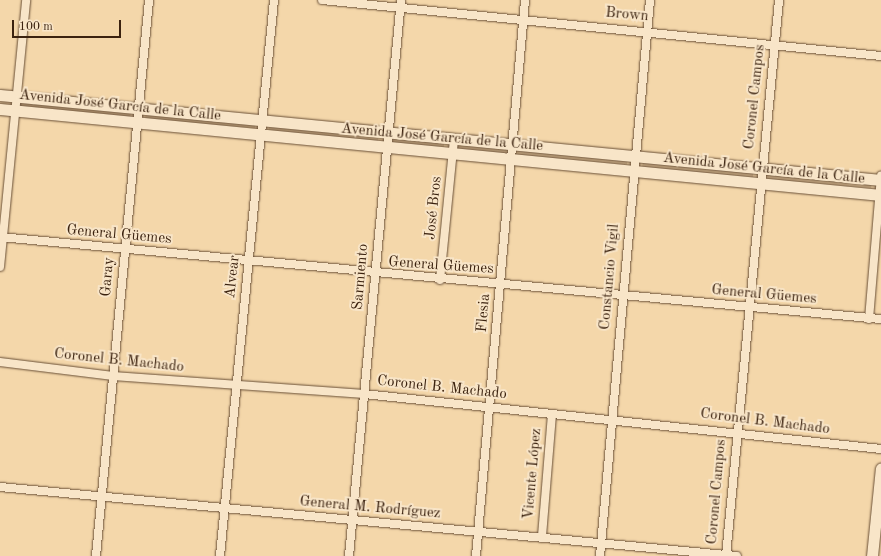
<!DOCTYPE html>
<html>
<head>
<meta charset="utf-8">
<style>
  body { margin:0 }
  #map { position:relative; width:881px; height:556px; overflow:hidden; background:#f4d7aa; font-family:"Old Standard TT",serif }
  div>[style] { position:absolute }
  .green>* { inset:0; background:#d5b890; transform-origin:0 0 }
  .roads { filter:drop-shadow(0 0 1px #694f36) drop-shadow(0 0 1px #694f36) }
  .minor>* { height:8px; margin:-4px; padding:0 4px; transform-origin:4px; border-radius:4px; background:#f8e5c8 }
  .secondary>* { height:11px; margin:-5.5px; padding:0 5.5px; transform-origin:5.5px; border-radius:5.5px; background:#f8e5c8 }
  span { translate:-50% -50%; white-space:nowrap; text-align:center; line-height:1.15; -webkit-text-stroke:4px #f8e5c8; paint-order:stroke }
  .street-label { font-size:15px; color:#3b220f }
  .scale { position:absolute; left:12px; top:20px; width:109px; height:18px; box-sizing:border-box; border:2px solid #3b220f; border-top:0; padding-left:5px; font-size:12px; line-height:14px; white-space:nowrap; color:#3b220f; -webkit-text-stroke:3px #f8e5c8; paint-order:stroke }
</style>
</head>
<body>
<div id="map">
  <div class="green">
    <i style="clip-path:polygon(20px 102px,131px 111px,130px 118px,20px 108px)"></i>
    <i style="clip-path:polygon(146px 112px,256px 122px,255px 128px,145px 119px)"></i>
    <i style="left:269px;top:125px;width:110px;height:7px;rotate:5deg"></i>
    <i style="clip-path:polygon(394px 136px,444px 141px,444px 147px,393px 143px)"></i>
    <i style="clip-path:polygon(456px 143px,507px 147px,506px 154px,456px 149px)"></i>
    <i style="left:518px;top:148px;width:110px;height:7px;rotate:5deg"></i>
    <i style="clip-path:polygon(643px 161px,753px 171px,753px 177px,642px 168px)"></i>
    <i style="left:768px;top:173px;width:104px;height:6px;rotate:5deg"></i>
  </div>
  <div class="roads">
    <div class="minor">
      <i style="left:322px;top:0;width:562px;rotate:5.72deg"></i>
      <i style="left:0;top:237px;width:885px;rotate:5.32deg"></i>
      <i style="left:0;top:267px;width:268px;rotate:-84.4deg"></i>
      <i style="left:440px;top:280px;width:142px;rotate:-84.3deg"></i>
      <i style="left:869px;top:319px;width:144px;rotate:-85.2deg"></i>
      <i style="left:0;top:362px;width:114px;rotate:7.1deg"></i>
      <i style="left:113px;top:376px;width:252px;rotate:4.1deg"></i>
      <i style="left:364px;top:394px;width:520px;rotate:6.07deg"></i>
      <i style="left:0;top:487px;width:740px;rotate:5.35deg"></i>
      <i style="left:542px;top:536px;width:122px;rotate:-85.3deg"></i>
      <i style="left:96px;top:556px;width:559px;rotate:-84.55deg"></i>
      <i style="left:220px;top:556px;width:559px;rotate:-84.45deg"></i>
      <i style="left:349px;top:556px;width:558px;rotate:-84.66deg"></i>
      <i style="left:476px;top:556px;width:558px;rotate:-84.96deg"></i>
      <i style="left:600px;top:556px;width:558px;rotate:-84.86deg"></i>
      <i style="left:726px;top:556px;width:559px;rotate:-84.55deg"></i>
    </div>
    <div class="secondary">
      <i style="left:0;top:95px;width:885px;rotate:5.51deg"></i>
      <i style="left:0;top:109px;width:885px;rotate:5.58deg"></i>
      <i style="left:872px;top:556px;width:88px;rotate:-84.2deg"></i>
    </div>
  </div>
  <div class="street-label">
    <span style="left:627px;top:15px;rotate:5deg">Brown</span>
    <span style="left:755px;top:97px;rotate:-84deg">Coronel Campos</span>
    <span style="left:120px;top:106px;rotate:6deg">Avenida José García de la Calle</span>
    <span style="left:442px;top:138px;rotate:5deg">Avenida José García de la Calle</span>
    <span style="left:764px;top:169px;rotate:6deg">Avenida José García de la Calle</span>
    <span style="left:434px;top:208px;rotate:-84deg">José Bros</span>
    <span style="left:119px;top:235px;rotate:5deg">General Güemes</span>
    <span style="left:441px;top:266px;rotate:4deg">General Güemes</span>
    <span style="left:108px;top:277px;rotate:-85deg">Garay</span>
    <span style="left:233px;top:277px;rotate:-84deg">Alvear</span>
    <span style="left:361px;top:277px;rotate:-85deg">Sarmiento</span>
    <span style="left:610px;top:277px;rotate:-85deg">Constancio Vigil</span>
    <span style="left:764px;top:295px;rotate:5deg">General Güemes</span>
    <span style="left:484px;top:313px;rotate:-85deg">Flesia</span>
    <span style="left:119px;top:361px;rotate:6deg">Coronel B. Machado</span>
    <span style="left:442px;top:388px;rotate:6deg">Coronel B. Machado</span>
    <span style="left:765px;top:422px;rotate:7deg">Coronel B. Machado</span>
    <span style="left:533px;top:474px;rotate:-85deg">Vicente López</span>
    <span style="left:717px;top:492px;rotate:-85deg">Coronel Campos</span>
    <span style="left:370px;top:508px;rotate:5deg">General M. Rodríguez</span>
  </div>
  <div class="scale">100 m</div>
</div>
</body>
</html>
